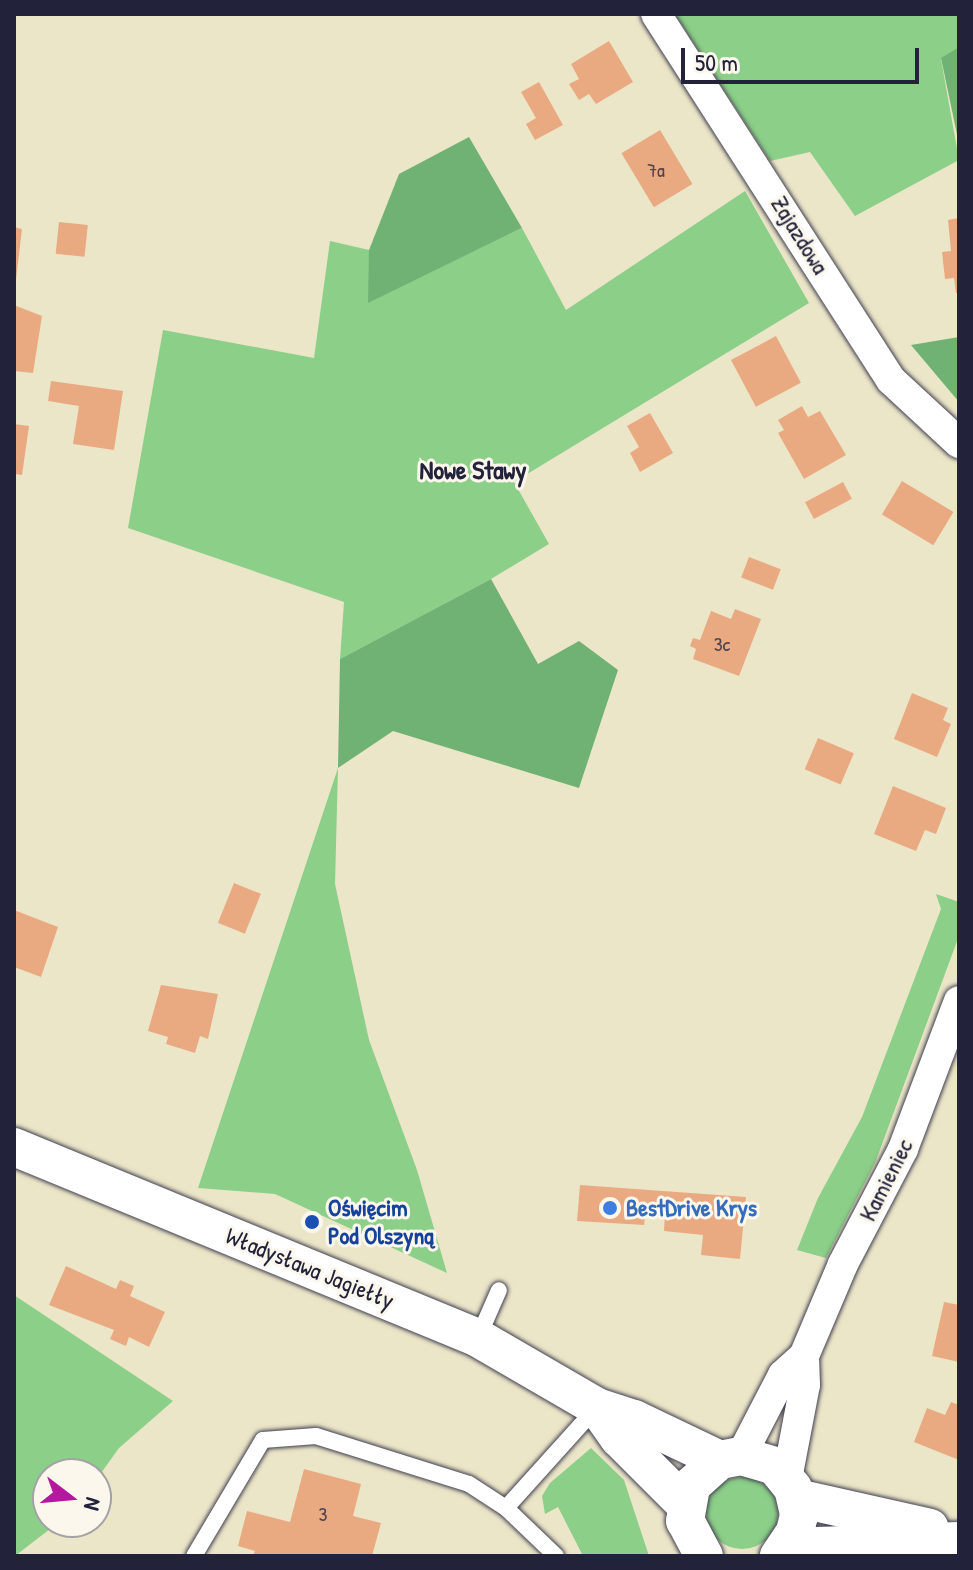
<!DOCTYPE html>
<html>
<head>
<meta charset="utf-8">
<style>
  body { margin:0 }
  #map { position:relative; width:973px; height:1570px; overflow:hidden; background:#ece6c8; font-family:"Patrick Hand",sans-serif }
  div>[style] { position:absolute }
  .green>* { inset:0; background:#8bcf88 }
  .round { border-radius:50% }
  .forest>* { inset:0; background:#70b274 }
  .building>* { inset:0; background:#e9aa82; transform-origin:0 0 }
  .roads { filter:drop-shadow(0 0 2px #403f50) drop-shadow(0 0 2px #403f50) }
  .service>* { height:16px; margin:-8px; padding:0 8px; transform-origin:8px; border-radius:8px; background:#fff }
  .minor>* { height:30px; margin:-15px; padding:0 15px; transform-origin:15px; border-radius:15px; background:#fff }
  .tertiary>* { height:38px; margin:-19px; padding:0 19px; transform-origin:19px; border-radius:19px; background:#fff }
  .dots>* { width:22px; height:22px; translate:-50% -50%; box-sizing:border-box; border:4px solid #fbf7ec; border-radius:50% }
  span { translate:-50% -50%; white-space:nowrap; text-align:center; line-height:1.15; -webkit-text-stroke:6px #fbf7ec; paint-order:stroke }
  .number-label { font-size:20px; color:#54444d }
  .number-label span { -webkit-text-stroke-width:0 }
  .street-label { font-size:24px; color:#22223b }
  .transit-label { font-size:24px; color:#164399; font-weight:700 }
  .left { translate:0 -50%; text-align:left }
  .shop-label { font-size:24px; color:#366cbe; font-weight:700 }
  .neighbourhood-label { font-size:26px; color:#22223b; font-weight:700 }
  .frame { position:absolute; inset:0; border:16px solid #22223b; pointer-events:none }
  .north { position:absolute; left:32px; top:1458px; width:80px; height:80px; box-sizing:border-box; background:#fbf7ec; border:2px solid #a4a2a5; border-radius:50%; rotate:106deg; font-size:22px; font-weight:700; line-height:32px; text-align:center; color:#22223b }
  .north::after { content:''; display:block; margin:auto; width:28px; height:36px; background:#b5179e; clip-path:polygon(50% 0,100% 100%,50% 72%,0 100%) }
  .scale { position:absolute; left:681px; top:48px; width:238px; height:36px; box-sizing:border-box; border:4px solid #22223b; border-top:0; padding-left:10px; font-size:24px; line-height:28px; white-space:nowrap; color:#22223b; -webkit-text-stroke:6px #fbf7ec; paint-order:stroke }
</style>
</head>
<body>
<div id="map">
  <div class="green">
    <i style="clip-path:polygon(675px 14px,959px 14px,959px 47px,941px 59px,959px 160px,855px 216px,810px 152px,770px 161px)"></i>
    <i style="clip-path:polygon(745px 191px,809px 303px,514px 482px,549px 544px,491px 579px,340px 659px,344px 602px,128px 528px,163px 330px,314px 358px,330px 241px,369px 250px,369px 302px,522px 228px,566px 310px)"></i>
    <i style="clip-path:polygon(338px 768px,335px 884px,369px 1040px,417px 1170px,447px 1273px,275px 1194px,198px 1188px)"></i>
    <i style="clip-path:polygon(936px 894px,959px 902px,959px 936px,875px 1163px,826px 1258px,797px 1250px,818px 1198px,862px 1117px,941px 909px)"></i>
    <i style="clip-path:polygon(14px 1295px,173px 1401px,119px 1448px,96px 1480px,96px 1474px,48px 1474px,48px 1522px,59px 1522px,15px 1556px)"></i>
    <i style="clip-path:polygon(591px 1448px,624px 1480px,649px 1556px,583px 1556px,558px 1507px,545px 1514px,542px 1496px,550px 1483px)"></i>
    <i class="round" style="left:706px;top:1477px;width:72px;height:72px"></i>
  </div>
  <div class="forest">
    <i style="clip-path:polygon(959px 47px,959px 144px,941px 58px)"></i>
    <i style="clip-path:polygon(469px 137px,522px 228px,368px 303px,369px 250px,399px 174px)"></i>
    <i style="clip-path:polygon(959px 337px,959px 402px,911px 345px)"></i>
    <i style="clip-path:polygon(491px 579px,538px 664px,579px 641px,618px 670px,579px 788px,393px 731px,338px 768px,340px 659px)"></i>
  </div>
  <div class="building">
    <i style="clip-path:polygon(609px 41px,633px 82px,596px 104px,589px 94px,579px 100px,569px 84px,579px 79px,571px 64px)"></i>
    <i style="clip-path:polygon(539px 82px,563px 125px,535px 140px,526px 124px,536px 118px,521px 92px)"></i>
    <i style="left:660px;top:130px;width:63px;height:45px;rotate:59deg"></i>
    <i style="clip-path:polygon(959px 218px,959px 293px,956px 293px,954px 278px,945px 279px,942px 252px,951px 251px,948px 220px)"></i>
    <i style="left:59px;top:222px;width:29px;height:32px;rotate:6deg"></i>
    <i style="clip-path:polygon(14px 227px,22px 229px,16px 280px,14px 280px)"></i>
    <i style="clip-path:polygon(14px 305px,42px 316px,33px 373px,14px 371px)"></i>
    <i style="left:776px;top:336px;width:53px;height:51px;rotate:62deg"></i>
    <i style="clip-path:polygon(51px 381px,123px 391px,114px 450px,73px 444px,79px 406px,48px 401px)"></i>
    <i style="clip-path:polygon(802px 406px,808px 417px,820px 411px,846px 455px,804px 479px,778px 433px,784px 430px,778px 420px)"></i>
    <i style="clip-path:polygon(650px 413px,673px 453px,640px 472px,630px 453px,639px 447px,627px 426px)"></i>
    <i style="clip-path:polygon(14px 424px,29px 426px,22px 475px,14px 474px)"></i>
    <i style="left:902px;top:481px;width:60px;height:39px;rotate:31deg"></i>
    <i style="left:843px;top:482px;width:19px;height:43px;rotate:62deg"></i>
    <i style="left:749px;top:557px;width:34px;height:22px;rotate:21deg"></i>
    <i style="clip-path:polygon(735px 609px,761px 619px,739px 676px,693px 659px,696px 649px,690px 646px,693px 638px,700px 640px,711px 611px,731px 619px)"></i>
    <i style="clip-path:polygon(912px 693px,948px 708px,943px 720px,951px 724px,937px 757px,894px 739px)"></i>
    <i style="left:818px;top:738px;width:39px;height:34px;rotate:23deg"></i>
    <i style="clip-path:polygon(893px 786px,946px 808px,936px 834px,925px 830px,916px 851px,874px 834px)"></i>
    <i style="left:234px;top:883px;width:29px;height:43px;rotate:22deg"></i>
    <i style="clip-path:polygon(14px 910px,58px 927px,41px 977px,14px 967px)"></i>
    <i style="clip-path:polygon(161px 985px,218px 994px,208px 1039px,200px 1036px,195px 1053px,166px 1044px,168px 1037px,148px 1031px)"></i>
    <i style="clip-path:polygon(580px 1185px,746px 1197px,740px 1259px,701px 1255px,703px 1235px,664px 1231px,665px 1213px,646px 1211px,644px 1225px,577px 1221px)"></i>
    <i style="clip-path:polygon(66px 1266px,116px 1289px,120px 1280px,134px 1286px,130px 1296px,165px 1312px,149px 1347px,129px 1337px,126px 1346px,110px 1339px,114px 1330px,49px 1305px)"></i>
    <i style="clip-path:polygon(944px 1302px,959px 1305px,959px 1362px,932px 1356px)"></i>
    <i style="clip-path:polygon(951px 1402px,959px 1405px,959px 1460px,914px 1442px,927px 1408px,945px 1415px)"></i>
    <i style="clip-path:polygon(304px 1469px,361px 1484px,353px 1516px,381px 1523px,372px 1556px,253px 1556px,255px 1551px,238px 1546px,247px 1511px,290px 1522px)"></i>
  </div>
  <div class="roads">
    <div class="service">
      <i style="left:478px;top:1338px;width:52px;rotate:-66.4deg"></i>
      <i style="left:506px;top:1508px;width:136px;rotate:-48deg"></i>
      <i style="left:194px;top:1556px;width:135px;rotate:-59.3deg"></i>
      <i style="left:263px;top:1440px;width:53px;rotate:-4.3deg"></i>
      <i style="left:316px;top:1436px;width:160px;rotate:17.4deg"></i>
      <i style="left:469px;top:1484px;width:44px;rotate:33deg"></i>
      <i style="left:506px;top:1508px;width:69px;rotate:43.8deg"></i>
    </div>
    <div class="minor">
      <i style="left:656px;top:14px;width:435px;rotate:57.3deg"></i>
      <i style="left:891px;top:380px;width:93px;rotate:42.8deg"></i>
      <i style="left:741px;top:1456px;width:91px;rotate:-62.6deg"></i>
      <i style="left:783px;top:1375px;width:28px;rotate:-42deg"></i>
      <i style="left:787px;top:1479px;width:96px;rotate:-79.2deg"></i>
      <i style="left:805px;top:1385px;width:29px;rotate:-92deg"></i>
      <i style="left:804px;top:1356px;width:100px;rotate:-67deg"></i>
      <i style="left:843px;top:1264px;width:130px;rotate:-62.4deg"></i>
      <i style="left:903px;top:1149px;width:158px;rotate:-69.3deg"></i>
    </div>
    <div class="tertiary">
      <i style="left:14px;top:1147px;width:502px;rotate:22.37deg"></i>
      <i style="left:478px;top:1338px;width:138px;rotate:30.1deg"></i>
      <i style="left:597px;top:1407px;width:39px;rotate:18deg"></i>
      <i style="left:634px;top:1419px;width:95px;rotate:25.5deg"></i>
      <i style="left:597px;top:1407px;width:38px;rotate:55deg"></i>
      <i style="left:619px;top:1438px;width:93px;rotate:45deg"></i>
      <i style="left:797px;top:1498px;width:136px;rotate:12.7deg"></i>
      <i style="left:788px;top:1547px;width:171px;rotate:-2deg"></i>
      <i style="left:704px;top:1556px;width:40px;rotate:-118deg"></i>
      <i style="left:685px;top:1521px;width:36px;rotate:-80deg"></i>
      <i style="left:691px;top:1486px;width:39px;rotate:-42deg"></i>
      <i style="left:720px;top:1460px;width:21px;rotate:-11deg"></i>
      <i style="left:741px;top:1456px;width:35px;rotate:16deg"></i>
      <i style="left:775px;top:1466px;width:28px;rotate:51deg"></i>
      <i style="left:793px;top:1488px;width:28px;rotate:77deg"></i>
      <i style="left:799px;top:1515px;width:17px;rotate:103deg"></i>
      <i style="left:795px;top:1532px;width:29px;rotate:124deg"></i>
    </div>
  </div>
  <div class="dots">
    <i style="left:610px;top:1208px;background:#3f7fe0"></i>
    <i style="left:312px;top:1222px;background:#1a4fb4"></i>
  </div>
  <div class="number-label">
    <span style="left:656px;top:169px">7a</span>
    <span style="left:722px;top:643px">3c</span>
    <span style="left:323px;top:1513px">3</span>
  </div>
  <div class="street-label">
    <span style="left:800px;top:235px;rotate:58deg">Zajazdowa</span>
    <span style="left:886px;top:1180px;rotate:-63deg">Kamieniec</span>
    <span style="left:310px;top:1268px;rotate:22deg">Władysława Jagiełły</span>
  </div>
  <div class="transit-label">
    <span class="left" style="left:328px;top:1222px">Oświęcim<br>Pod Olszyną</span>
  </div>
  <div class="shop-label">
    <span class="left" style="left:626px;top:1208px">BestDrive Krys</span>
  </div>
  <div class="neighbourhood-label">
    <span style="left:473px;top:470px">Nowe Stawy</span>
  </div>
  <div class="frame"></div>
  <div class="north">N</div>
  <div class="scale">50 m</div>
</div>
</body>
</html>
